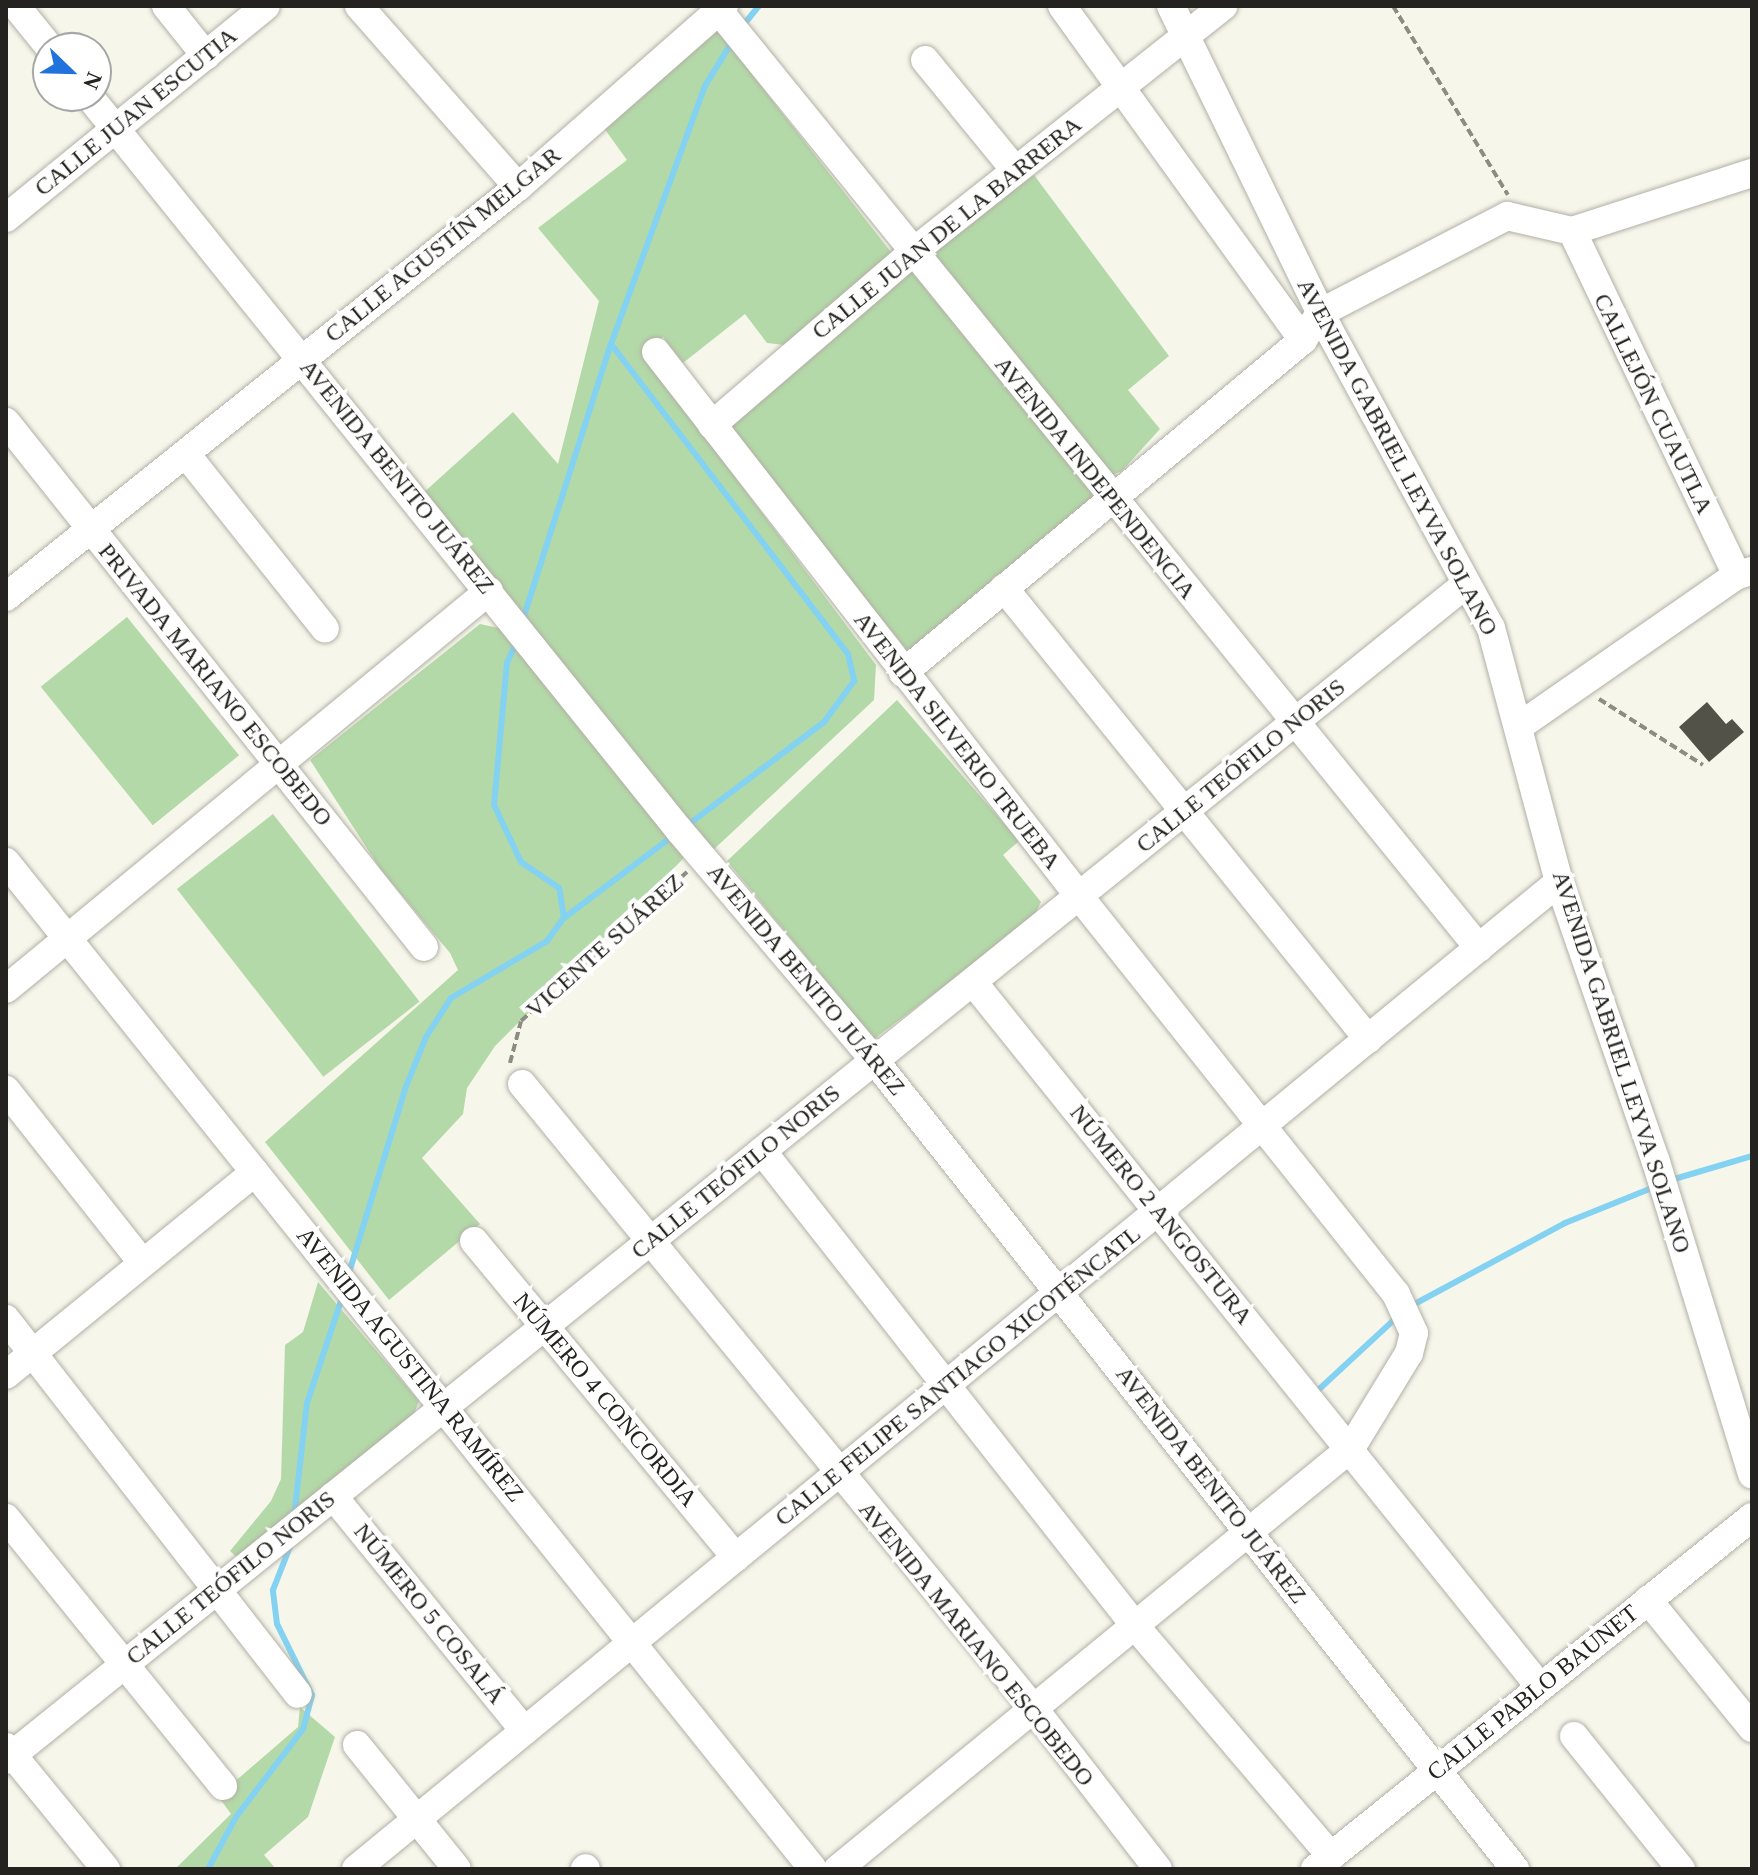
<!DOCTYPE html>
<html>
<head>
<meta charset="utf-8">
<style>
  body { margin:0 }
  #map { position:relative; width:1758px; height:1875px; overflow:hidden; background:#f7f6eb; font-family:"Times New Roman",serif }
  div>[style] { position:absolute }
  .green>* { inset:0; background:#b4d9a8; transform-origin:0 0 }
  .stream>* { height:6px; margin:-3px; padding:0 3px; transform-origin:3px; border-radius:3px; background:#83d2f2 }
  .building>* { inset:0; background:#535249 }
  .path>* { height:4px; margin-top:-2px; transform-origin:0; background:repeating-linear-gradient(90deg,#8d8c84 0 8px,transparent 0 12px) }
  .roads { filter:drop-shadow(0 0 2px #b1b0a6) drop-shadow(0 0 2px #b1b0a6) }
  .minor>* { height:28px; margin:-14px; padding:0 14px; transform-origin:14px; border-radius:14px; background:#fff }
  span { translate:-50% -50%; white-space:nowrap; text-align:center; line-height:1.15; -webkit-text-stroke:8px #fff; paint-order:stroke }
  .street-label { font-size:24px; color:#24231f }
  .frame { position:absolute; inset:0; border:8px solid #24231f; pointer-events:none }
  .north { position:absolute; left:32px; top:32px; width:80px; height:80px; box-sizing:border-box; background:#fff; border:2px solid #a7a7a5; border-radius:50%; rotate:113deg; font-size:22px; font-weight:700; line-height:32px; text-align:center; color:#24231f }
  .north::after { content:''; display:block; margin:auto; width:28px; height:36px; background:#2072dc; clip-path:polygon(50% 0,100% 100%,50% 72%,0 100%) }
</style>
</head>
<body>
<div id="map">
  <div class="green">
    <i style="clip-path:polygon(715px 27px,894px 256px,793px 346px,767px 343px,745px 314px,683px 363px,663px 337px,643px 354px,876px 665px,874px 700px,711px 852px,422px 494px,513px 412px,558px 464px,599px 301px,538px 228px,627px 160px,601px 124px)"></i>
    <i style="clip-path:polygon(1034px 175px,1169px 356px,1128px 390px,1160px 429px,1122px 471px,1106px 477px,934px 262px,938px 245px)"></i>
    <i style="clip-path:polygon(908px 267px,1098px 500px,911px 655px,732px 434px,733px 415px)"></i>
    <i style="left:127px;top:617px;width:178px;height:111px;rotate:51deg"></i>
    <i style="clip-path:polygon(480px 624px,503px 629px,684px 858px,495px 1046px,467px 1088px,463px 1114px,422px 1158px,480px 1224px,389px 1300px,265px 1142px,458px 970px,450px 953px,381px 870px,310px 760px)"></i>
    <i style="clip-path:polygon(897px 700px,1019px 841px,1003px 855px,1041px 902px,1032px 920px,874px 1039px,727px 861px)"></i>
    <i style="left:273px;top:814px;width:238px;height:122px;rotate:52deg"></i>
    <i style="clip-path:polygon(318px 1282px,419px 1401px,414px 1414px,243px 1563px,230px 1551px,271px 1501px,281px 1479px,285px 1345px,303px 1332px)"></i>
    <i style="clip-path:polygon(300px 1707px,335px 1737px,308px 1817px,264px 1855px,276px 1869px,175px 1869px,231px 1814px,218px 1796px,298px 1727px)"></i>
  </div>
  <div class="stream">
    <i style="left:741px;top:28px;width:28px;rotate:-51deg"></i>
    <i style="left:611px;top:344px;width:390px;rotate:52.6deg"></i>
    <i style="left:848px;top:654px;width:28px;rotate:77deg"></i>
    <i style="left:854px;top:681px;width:51px;rotate:126.2deg"></i>
    <i style="left:824px;top:722px;width:174px;rotate:142.9deg"></i>
    <i style="left:523px;top:619px;width:289px;rotate:-72.3deg"></i>
    <i style="left:611px;top:344px;width:275px;rotate:-70deg"></i>
    <i style="left:705px;top:86px;width:54px;rotate:-58.7deg"></i>
    <i style="left:564px;top:918px;width:136px;rotate:-37deg"></i>
    <i style="left:1671px;top:1180px;width:84px;rotate:-16.5deg"></i>
    <i style="left:348px;top:1276px;width:195px;rotate:-73deg"></i>
    <i style="left:405px;top:1089px;width:56px;rotate:-68deg"></i>
    <i style="left:426px;top:1037px;width:46px;rotate:-57.3deg"></i>
    <i style="left:451px;top:998px;width:112px;rotate:-30.7deg"></i>
    <i style="left:547px;top:941px;width:29px;rotate:-54deg"></i>
    <i style="left:564px;top:918px;width:30px;rotate:-99deg"></i>
    <i style="left:559px;top:888px;width:46px;rotate:-145.6deg"></i>
    <i style="left:521px;top:862px;width:63px;rotate:-115.3deg"></i>
    <i style="left:494px;top:805px;width:143px;rotate:-84.8deg"></i>
    <i style="left:507px;top:663px;width:24px;rotate:-66deg"></i>
    <i style="left:1409px;top:1307px;width:177px;rotate:-28.3deg"></i>
    <i style="left:1565px;top:1223px;width:99px;rotate:-21.9deg"></i>
    <i style="left:1315px;top:1393px;width:112px;rotate:-42.8deg"></i>
    <i style="left:294px;top:1517px;width:115px;rotate:-83.5deg"></i>
    <i style="left:307px;top:1403px;width:114px;rotate:-71.6deg"></i>
    <i style="left:208px;top:1869px;width:59px;rotate:-61.7deg"></i>
    <i style="left:236px;top:1817px;width:111px;rotate:-52.7deg"></i>
    <i style="left:303px;top:1729px;width:35px;rotate:-75deg"></i>
    <i style="left:312px;top:1695px;width:79px;rotate:-116.2deg"></i>
    <i style="left:277px;top:1624px;width:34px;rotate:-97deg"></i>
    <i style="left:273px;top:1590px;width:49px;rotate:-68.6deg"></i>
  </div>
  <div class="building">
    <i style="clip-path:polygon(1707px 702px,1726px 724px,1732px 719px,1744px 732px,1709px 762px,1679px 727px)"></i>
  </div>
  <div class="path">
    <i style="left:1393px;top:6px;width:221px;rotate:58.7deg"></i>
    <i style="left:1599px;top:699px;width:123px;rotate:32.4deg"></i>
    <i style="left:510px;top:1063px;width:43px;rotate:-75.3deg"></i>
    <i style="left:521px;top:1021px;width:223px;rotate:-41.9deg"></i>
  </div>
  <div class="roads">
    <div class="minor">
      <i style="left:16px;top:6px;width:54px;rotate:51deg"></i>
      <i style="left:166px;top:6px;width:64px;rotate:51.3deg"></i>
      <i style="left:359px;top:6px;width:241px;rotate:48.7deg"></i>
      <i style="left:715px;top:6px;width:1213px;rotate:50.96deg"></i>
      <i style="left:1062px;top:6px;width:412px;rotate:54.2deg"></i>
      <i style="left:1171px;top:6px;width:358px;rotate:64deg"></i>
      <i style="left:1328px;top:328px;width:341px;rotate:61.5deg"></i>
      <i style="left:1491px;top:628px;width:263px;rotate:75deg"></i>
      <i style="left:1559px;top:882px;width:296px;rotate:70.9deg"></i>
      <i style="left:1656px;top:1162px;width:327px;rotate:72.9deg"></i>
      <i style="left:925px;top:60px;width:142px;rotate:50.7deg"></i>
      <i style="left:89px;top:96px;width:943px;rotate:51.2deg"></i>
      <i style="left:680px;top:831px;width:302px;rotate:49.7deg"></i>
      <i style="left:875px;top:1061px;width:1031px;rotate:51.62deg"></i>
      <i style="left:6px;top:218px;width:335px;rotate:-39.2deg"></i>
      <i style="left:1572px;top:231px;width:382px;rotate:64.4deg"></i>
      <i style="left:656px;top:352px;width:689px;rotate:52.13deg"></i>
      <i style="left:1079px;top:896px;width:509px;rotate:51.46deg"></i>
      <i style="left:1396px;top:1294px;width:43px;rotate:65.2deg"></i>
      <i style="left:1414px;top:1333px;width:21px;rotate:104deg"></i>
      <i style="left:1409px;top:1353px;width:111px;rotate:121.4deg"></i>
      <i style="left:1351px;top:1448px;width:664px;rotate:140.63deg"></i>
      <i style="left:6px;top:422px;width:671px;rotate:51.47deg"></i>
      <i style="left:712px;top:425px;width:265px;rotate:-40.7deg"></i>
      <i style="left:913px;top:252px;width:396px;rotate:-38.4deg"></i>
      <i style="left:186px;top:454px;width:223px;rotate:51.5deg"></i>
      <i style="left:1004px;top:588px;width:580px;rotate:51.09deg"></i>
      <i style="left:6px;top:597px;width:656px;rotate:-38.69deg"></i>
      <i style="left:518px;top:187px;width:274px;rotate:-41.3deg"></i>
      <i style="left:903px;top:673px;width:520px;rotate:-39.78deg"></i>
      <i style="left:1303px;top:340px;width:32px;rotate:-58deg"></i>
      <i style="left:1320px;top:313px;width:211px;rotate:-27.4deg"></i>
      <i style="left:1507px;top:216px;width:67px;rotate:13deg"></i>
      <i style="left:1572px;top:231px;width:189px;rotate:-17.9deg"></i>
      <i style="left:1521px;top:725px;width:263px;rotate:-34.8deg"></i>
      <i style="left:1737px;top:575px;width:16px;rotate:-15deg"></i>
      <i style="left:6px;top:862px;width:1290px;rotate:51.29deg"></i>
      <i style="left:973px;top:982px;width:905px;rotate:51.19deg"></i>
      <i style="left:6px;top:989px;width:626px;rotate:-39.49deg"></i>
      <i style="left:522px;top:1084px;width:809px;rotate:50.67deg"></i>
      <i style="left:1035px;top:1710px;width:201px;rotate:52.3deg"></i>
      <i style="left:6px;top:1090px;width:219px;rotate:51.7deg"></i>
      <i style="left:762px;top:1151px;width:605px;rotate:51.84deg"></i>
      <i style="left:1136px;top:1627px;width:301px;rotate:49.6deg"></i>
      <i style="left:474px;top:1241px;width:411px;rotate:50.4deg"></i>
      <i style="left:6px;top:1319px;width:475px;rotate:52.1deg"></i>
      <i style="left:6px;top:1375px;width:321px;rotate:-39.2deg"></i>
      <i style="left:333px;top:1496px;width:303px;rotate:50.8deg"></i>
      <i style="left:6px;top:1518px;width:345px;rotate:51deg"></i>
      <i style="left:1648px;top:1600px;width:165px;rotate:50.9deg"></i>
      <i style="left:1574px;top:1736px;width:171px;rotate:51.2deg"></i>
      <i style="left:357px;top:1745px;width:159px;rotate:51.1deg"></i>
      <i style="left:6px;top:1747px;width:158px;rotate:50.7deg"></i>
      <i style="left:6px;top:1760px;width:1875px;rotate:-38.85deg"></i>
      <i style="left:356px;top:1869px;width:1556px;rotate:-39.37deg"></i>
      <i style="left:585px;top:1869px;width:1px;rotate:-45deg"></i>
      <i style="left:1315px;top:1869px;width:561px;rotate:-38.85deg"></i>
    </div>
  </div>
  <div class="street-label">
    <span style="left:136px;top:112px;rotate:-39deg">CALLE JUAN ESCUTIA</span>
    <span style="left:947px;top:228px;rotate:-39deg">CALLE JUAN DE LA BARRERA</span>
    <span style="left:443px;top:245px;rotate:-39deg">CALLE AGUSTÍN MELGAR</span>
    <span style="left:1653px;top:404px;rotate:64deg">CALLEJÓN CUAUTLA</span>
    <span style="left:1397px;top:457px;rotate:62deg">AVENIDA GABRIEL LEYVA SOLANO</span>
    <span style="left:397px;top:477px;rotate:51deg">AVENIDA BENITO JUÁREZ</span>
    <span style="left:1095px;top:478px;rotate:51deg">AVENIDA INDEPENDENCIA</span>
    <span style="left:215px;top:685px;rotate:51deg">PRIVADA MARIANO ESCOBEDO</span>
    <span style="left:957px;top:741px;rotate:52deg">AVENIDA SILVERIO TRUEBA</span>
    <span style="left:1241px;top:766px;rotate:-39deg">CALLE TEÓFILO NORIS</span>
    <span style="left:605px;top:946px;rotate:-42deg">VICENTE SUÁREZ</span>
    <span style="left:806px;top:980px;rotate:50deg">AVENIDA BENITO JUÁREZ</span>
    <span style="left:1621px;top:1062px;rotate:72deg">AVENIDA GABRIEL LEYVA SOLANO</span>
    <span style="left:736px;top:1172px;rotate:-39deg">CALLE TEÓFILO NORIS</span>
    <span style="left:1161px;top:1215px;rotate:51deg">NÚMERO 2 ANGOSTURA</span>
    <span style="left:410px;top:1365px;rotate:51deg">AVENIDA AGUSTINA RAMÍREZ</span>
    <span style="left:958px;top:1376px;rotate:-39deg">CALLE FELIPE SANTIAGO XICOTÉNCATL</span>
    <span style="left:605px;top:1400px;rotate:50deg">NÚMERO 4 CONCORDIA</span>
    <span style="left:1211px;top:1485px;rotate:52deg">AVENIDA BENITO JUÁREZ</span>
    <span style="left:231px;top:1578px;rotate:-39deg">CALLE TEÓFILO NORIS</span>
    <span style="left:429px;top:1614px;rotate:51deg">NÚMERO 5 COSALÁ</span>
    <span style="left:976px;top:1644px;rotate:51deg">AVENIDA MARIANO ESCOBEDO</span>
    <span style="left:1533px;top:1693px;rotate:-39deg">CALLE PABLO BAUNET</span>
  </div>
  <div class="frame"></div>
  <div class="north">N</div>
</div>
</body>
</html>
